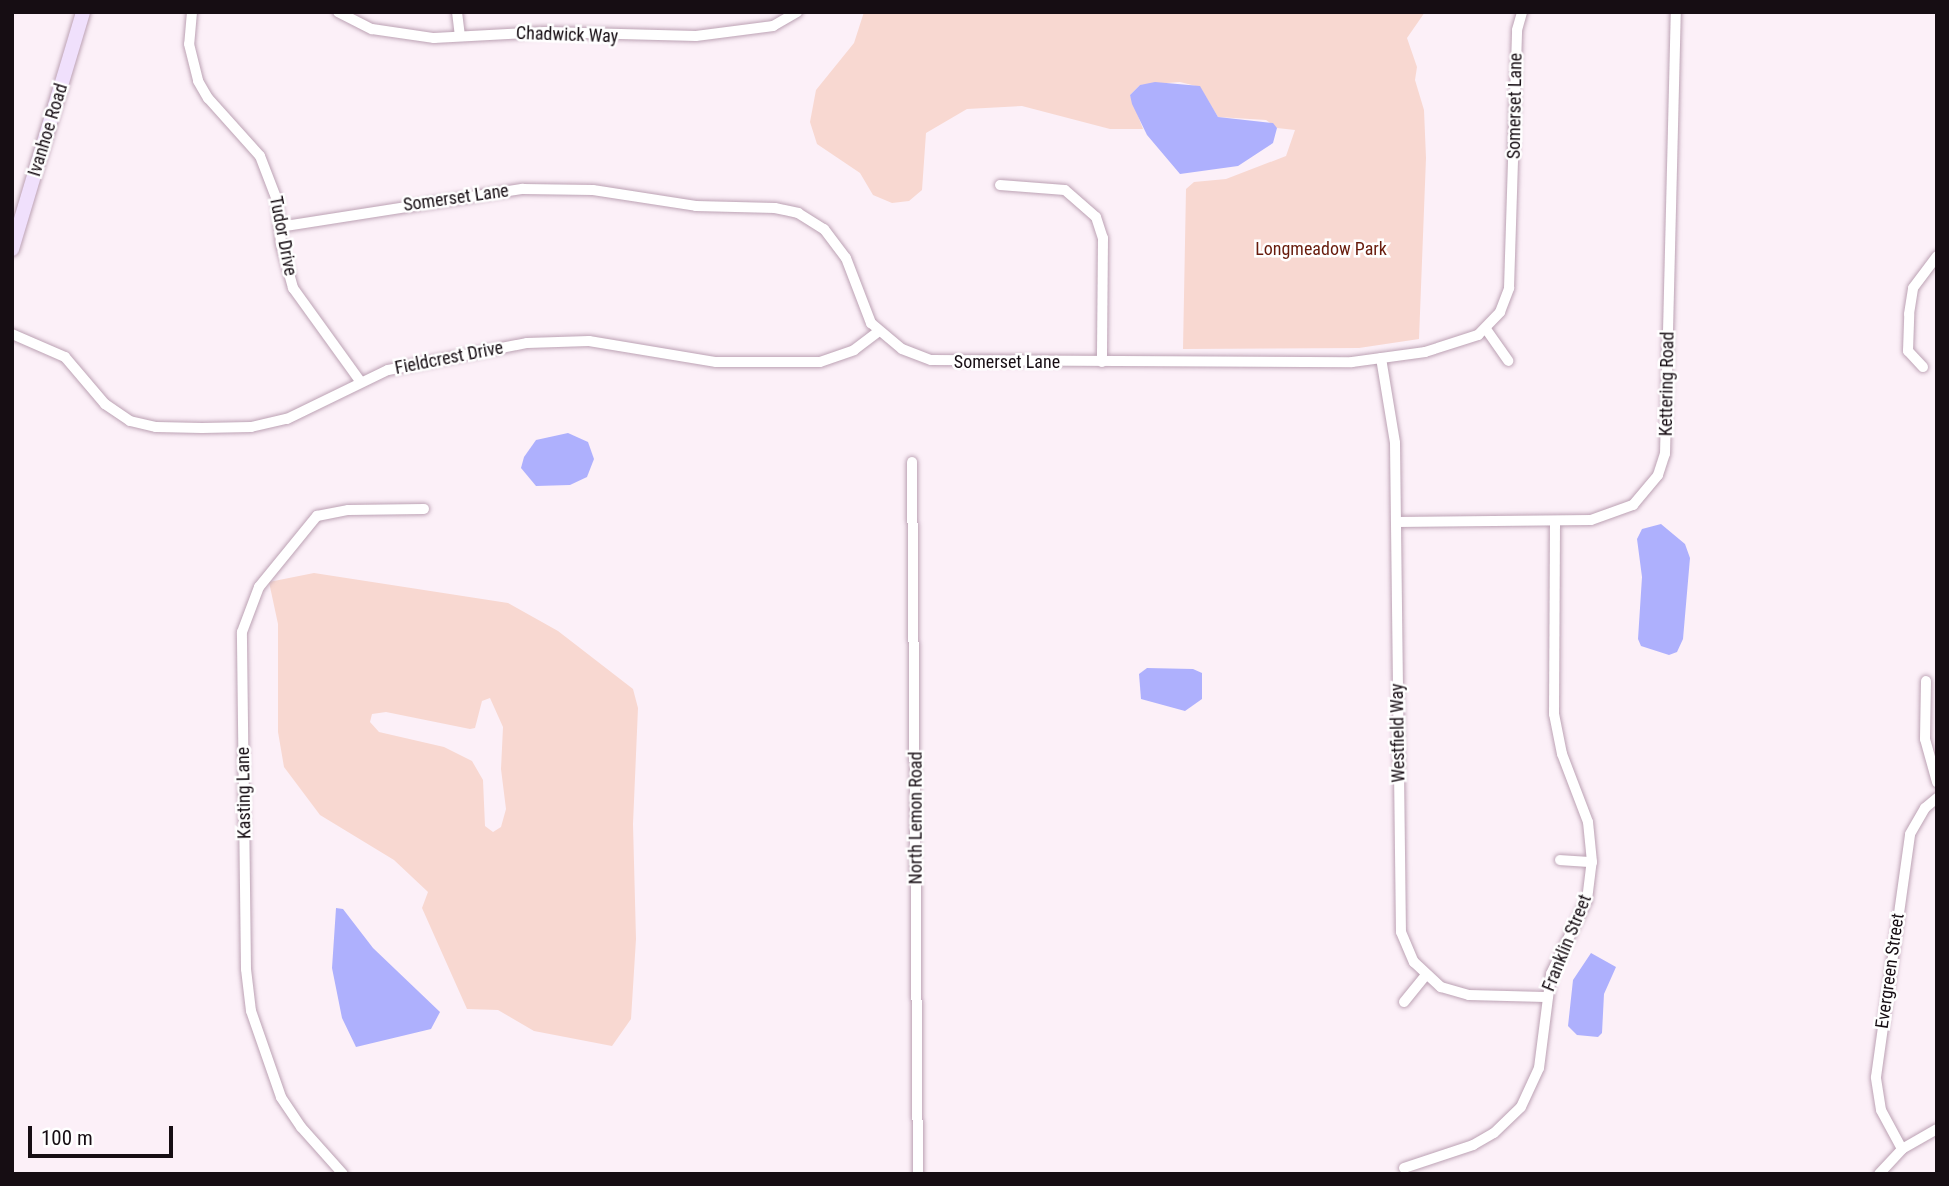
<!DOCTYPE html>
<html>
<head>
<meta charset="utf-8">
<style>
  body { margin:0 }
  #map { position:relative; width:1949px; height:1186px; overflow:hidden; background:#fcf0f8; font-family:"Roboto Condensed",sans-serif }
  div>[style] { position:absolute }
  .green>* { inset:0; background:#f8d8d1 }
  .water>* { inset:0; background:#aeb0fd }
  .roads { filter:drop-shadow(0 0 2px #bca2b4) drop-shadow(0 0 2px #bca2b4) }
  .street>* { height:10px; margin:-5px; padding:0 5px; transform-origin:5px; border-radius:5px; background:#fff }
  .secondary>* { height:14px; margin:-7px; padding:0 7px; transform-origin:7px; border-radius:7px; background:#f0e0fc }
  span { translate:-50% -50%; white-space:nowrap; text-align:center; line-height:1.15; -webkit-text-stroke:5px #fff; paint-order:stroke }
  .street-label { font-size:18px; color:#160d13 }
  .park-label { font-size:18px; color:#681c0d }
  .frame { position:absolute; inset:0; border:14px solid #160d13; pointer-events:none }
  .scale { position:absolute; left:28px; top:1126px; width:145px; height:32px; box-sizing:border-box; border:4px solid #160d13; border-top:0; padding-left:9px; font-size:21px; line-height:24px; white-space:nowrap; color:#160d13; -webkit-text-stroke:5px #fff; paint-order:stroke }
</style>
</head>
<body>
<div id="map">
  <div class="green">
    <i style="clip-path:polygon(864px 12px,1425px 12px,1407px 38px,1417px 67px,1415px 80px,1424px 110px,1426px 158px,1419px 339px,1359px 348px,1183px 349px,1186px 189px,1194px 182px,1226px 179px,1286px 156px,1295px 130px,1277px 128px,1266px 120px,1218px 117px,1200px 87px,1180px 82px,1140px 85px,1130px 95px,1143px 129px,1110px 129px,1022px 106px,967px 109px,926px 133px,922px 190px,909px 201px,892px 203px,873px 195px,860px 173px,817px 144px,810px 122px,816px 90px,854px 43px)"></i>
    <i style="clip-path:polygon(evenodd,314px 573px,508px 603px,558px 631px,633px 689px,638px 708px,633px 824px,636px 939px,631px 1019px,612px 1046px,534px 1031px,498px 1010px,467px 1009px,422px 908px,428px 892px,394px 860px,320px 815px,284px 767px,278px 732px,278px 624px,269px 582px,314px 573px,490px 698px,503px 727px,501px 769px,506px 809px,501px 827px,493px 832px,485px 826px,483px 780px,472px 761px,444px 747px,379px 732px,370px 722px,372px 714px,386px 712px,470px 729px,475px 728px,482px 701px,490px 698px)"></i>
  </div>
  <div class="water">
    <i style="clip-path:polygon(1155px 82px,1200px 86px,1218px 117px,1273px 123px,1277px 128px,1273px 143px,1238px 166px,1180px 174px,1147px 135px,1132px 104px,1130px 95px,1140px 85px)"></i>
    <i style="clip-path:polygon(568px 433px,588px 442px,594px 459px,587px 477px,570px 485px,536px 486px,521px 468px,524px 457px,536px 440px)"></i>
    <i style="clip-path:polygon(1661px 524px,1685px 544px,1690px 558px,1683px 639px,1677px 652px,1669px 655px,1641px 646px,1638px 639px,1642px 577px,1637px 539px,1642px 529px)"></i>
    <i style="clip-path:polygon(1147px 668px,1193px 669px,1202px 673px,1202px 699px,1185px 711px,1141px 699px,1139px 674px)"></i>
    <i style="clip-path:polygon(336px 908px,343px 909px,373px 948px,440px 1012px,431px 1029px,356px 1047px,342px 1018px,332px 968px)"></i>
    <i style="clip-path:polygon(1591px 953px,1616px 967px,1604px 994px,1602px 1033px,1598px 1037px,1577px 1035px,1568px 1026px,1573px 980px)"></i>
  </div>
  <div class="roads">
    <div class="street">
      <i style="left:192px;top:12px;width:32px;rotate:95deg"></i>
      <i style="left:189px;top:44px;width:38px;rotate:76deg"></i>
      <i style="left:198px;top:81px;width:20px;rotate:60deg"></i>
      <i style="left:208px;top:98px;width:78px;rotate:48.1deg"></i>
      <i style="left:260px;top:156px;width:47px;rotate:68.9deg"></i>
      <i style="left:277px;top:200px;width:44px;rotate:84.8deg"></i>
      <i style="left:281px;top:244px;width:46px;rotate:74.7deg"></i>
      <i style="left:293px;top:288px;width:115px;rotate:54.2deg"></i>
      <i style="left:338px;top:12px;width:38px;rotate:27deg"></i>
      <i style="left:372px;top:29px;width:63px;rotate:8.3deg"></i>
      <i style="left:434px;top:38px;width:111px;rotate:-3.1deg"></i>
      <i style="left:545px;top:32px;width:151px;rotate:1.5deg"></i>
      <i style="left:696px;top:36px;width:78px;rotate:-7.4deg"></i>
      <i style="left:773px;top:26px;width:28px;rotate:-30deg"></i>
      <i style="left:457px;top:12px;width:24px;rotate:83deg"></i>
      <i style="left:1000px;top:185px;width:65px;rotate:4.4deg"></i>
      <i style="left:1065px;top:190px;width:41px;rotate:41.1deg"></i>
      <i style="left:1096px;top:217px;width:22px;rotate:72deg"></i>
      <i style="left:1103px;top:238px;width:124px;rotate:90.5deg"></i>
      <i style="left:279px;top:227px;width:247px;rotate:-8.9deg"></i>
      <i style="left:523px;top:189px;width:70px;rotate:0.8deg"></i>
      <i style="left:593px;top:190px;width:104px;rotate:8.8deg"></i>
      <i style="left:696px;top:206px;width:79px;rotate:1.5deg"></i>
      <i style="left:775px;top:208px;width:24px;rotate:12deg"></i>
      <i style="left:798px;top:213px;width:31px;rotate:32deg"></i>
      <i style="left:824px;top:229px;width:36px;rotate:53deg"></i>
      <i style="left:846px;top:258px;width:70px;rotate:69deg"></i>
      <i style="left:871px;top:323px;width:40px;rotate:40deg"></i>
      <i style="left:902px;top:349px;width:31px;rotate:21deg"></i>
      <i style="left:931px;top:360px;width:421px;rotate:0.3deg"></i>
      <i style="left:1352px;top:362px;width:74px;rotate:-7.8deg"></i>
      <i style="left:1425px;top:352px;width:56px;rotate:-17.8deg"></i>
      <i style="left:1478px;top:335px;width:32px;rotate:-46deg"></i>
      <i style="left:1500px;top:312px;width:26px;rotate:-69deg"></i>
      <i style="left:1509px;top:288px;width:258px;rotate:-88.2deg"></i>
      <i style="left:1517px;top:30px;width:19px;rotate:-74deg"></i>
      <i style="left:1486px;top:329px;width:39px;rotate:55deg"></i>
      <i style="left:12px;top:334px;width:58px;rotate:23.5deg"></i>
      <i style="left:65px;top:357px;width:62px;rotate:49.6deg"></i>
      <i style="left:105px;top:404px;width:30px;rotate:34deg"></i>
      <i style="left:130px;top:421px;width:27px;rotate:13deg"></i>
      <i style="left:156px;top:427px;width:46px;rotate:1.2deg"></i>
      <i style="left:202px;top:428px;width:49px;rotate:-1.2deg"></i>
      <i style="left:251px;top:427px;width:37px;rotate:-13deg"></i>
      <i style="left:287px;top:419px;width:112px;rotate:-25.9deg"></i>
      <i style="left:388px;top:370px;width:142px;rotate:-11deg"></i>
      <i style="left:527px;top:343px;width:62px;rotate:-1.8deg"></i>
      <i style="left:589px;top:341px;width:129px;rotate:9.4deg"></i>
      <i style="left:716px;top:362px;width:104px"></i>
      <i style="left:820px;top:362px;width:36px;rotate:-19deg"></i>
      <i style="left:854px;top:350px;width:31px;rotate:-37deg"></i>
      <i style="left:1381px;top:358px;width:86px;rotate:80.6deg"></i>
      <i style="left:1395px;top:443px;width:489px;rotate:89.3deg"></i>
      <i style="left:1401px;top:932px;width:33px;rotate:67deg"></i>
      <i style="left:1414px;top:962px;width:37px;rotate:43deg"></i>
      <i style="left:1441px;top:987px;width:29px;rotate:16deg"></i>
      <i style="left:1469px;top:995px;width:76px;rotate:1.5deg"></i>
      <i style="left:1923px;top:367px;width:22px;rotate:-133deg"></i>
      <i style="left:1908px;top:351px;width:37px;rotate:-88deg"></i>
      <i style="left:1909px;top:314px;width:26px;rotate:-81deg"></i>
      <i style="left:1913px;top:288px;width:40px;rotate:-53deg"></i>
      <i style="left:912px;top:462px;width:712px;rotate:89.52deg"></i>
      <i style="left:1396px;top:522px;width:195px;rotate:-0.6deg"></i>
      <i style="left:1591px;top:520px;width:45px;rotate:-19.7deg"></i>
      <i style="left:1633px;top:505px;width:39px;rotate:-50deg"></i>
      <i style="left:1658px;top:475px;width:22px;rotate:-72deg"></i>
      <i style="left:1665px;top:454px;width:442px;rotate:-88.6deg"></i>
      <i style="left:1926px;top:681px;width:58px;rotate:91deg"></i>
      <i style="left:1925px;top:739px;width:45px;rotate:74.4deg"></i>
      <i style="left:1560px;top:860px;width:32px;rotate:4deg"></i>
      <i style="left:1404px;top:1002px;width:33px;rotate:-51deg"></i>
      <i style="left:1902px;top:1149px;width:44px;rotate:-118.3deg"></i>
      <i style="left:1881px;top:1110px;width:33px;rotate:-99deg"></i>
      <i style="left:1876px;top:1077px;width:245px;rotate:-82deg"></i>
      <i style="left:1910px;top:834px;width:30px;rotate:-60deg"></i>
      <i style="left:1925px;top:808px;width:16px;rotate:-40deg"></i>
      <i style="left:1404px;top:1168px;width:73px;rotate:-18.4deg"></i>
      <i style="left:1473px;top:1145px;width:24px;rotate:-30deg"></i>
      <i style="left:1494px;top:1133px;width:37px;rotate:-44deg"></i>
      <i style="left:1521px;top:1107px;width:43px;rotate:-65.2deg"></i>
      <i style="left:1539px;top:1068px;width:95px;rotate:-82.7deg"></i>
      <i style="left:1551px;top:974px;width:82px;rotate:-64.1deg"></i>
      <i style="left:1587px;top:900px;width:38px;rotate:-83deg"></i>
      <i style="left:1592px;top:862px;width:40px;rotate:-95.7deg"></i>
      <i style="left:1588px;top:822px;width:73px;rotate:-110.9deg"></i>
      <i style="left:1562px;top:754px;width:41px;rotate:-101.3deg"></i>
      <i style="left:1554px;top:714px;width:193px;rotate:-89.7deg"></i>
      <i style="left:343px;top:1174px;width:63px;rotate:-131.8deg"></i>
      <i style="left:301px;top:1127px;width:36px;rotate:-124deg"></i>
      <i style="left:281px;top:1097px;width:91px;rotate:-109.2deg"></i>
      <i style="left:251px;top:1011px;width:42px;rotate:-96.8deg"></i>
      <i style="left:246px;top:969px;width:337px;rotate:-90.7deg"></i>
      <i style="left:242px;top:632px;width:48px;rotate:-69.3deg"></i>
      <i style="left:259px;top:587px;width:92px;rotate:-50.8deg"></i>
      <i style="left:317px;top:516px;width:32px;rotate:-11deg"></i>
      <i style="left:348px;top:510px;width:76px;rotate:-0.8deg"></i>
      <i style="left:1879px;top:1174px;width:34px;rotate:-47deg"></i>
      <i style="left:1902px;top:1149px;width:40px;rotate:-29.7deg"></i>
    </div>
    <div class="secondary">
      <i style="left:12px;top:249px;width:247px;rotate:-73.3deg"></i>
    </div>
  </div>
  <div class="street-label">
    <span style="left:567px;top:35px;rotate:2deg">Chadwick Way</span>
    <span style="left:1515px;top:106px;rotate:-89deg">Somerset Lane</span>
    <span style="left:48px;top:130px;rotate:-73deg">Ivanhoe Road</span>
    <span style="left:456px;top:198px;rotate:-8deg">Somerset Lane</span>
    <span style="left:283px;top:236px;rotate:79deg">Tudor Drive</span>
    <span style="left:449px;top:358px;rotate:-11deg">Fieldcrest Drive</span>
    <span style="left:1007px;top:362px">Somerset Lane</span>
    <span style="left:1667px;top:384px;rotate:-89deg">Kettering Road</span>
    <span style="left:1398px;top:733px;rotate:-91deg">Westfield Way</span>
    <span style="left:244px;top:793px;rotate:-91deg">Kasting Lane</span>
    <span style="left:916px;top:818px;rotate:-90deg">North Lemon Road</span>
    <span style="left:1567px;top:943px;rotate:-68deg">Franklin Street</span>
    <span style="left:1890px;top:971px;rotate:-82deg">Evergreen Street</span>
  </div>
  <div class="park-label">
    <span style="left:1321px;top:249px">Longmeadow Park</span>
  </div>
  <div class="frame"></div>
  <div class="scale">100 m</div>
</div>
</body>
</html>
